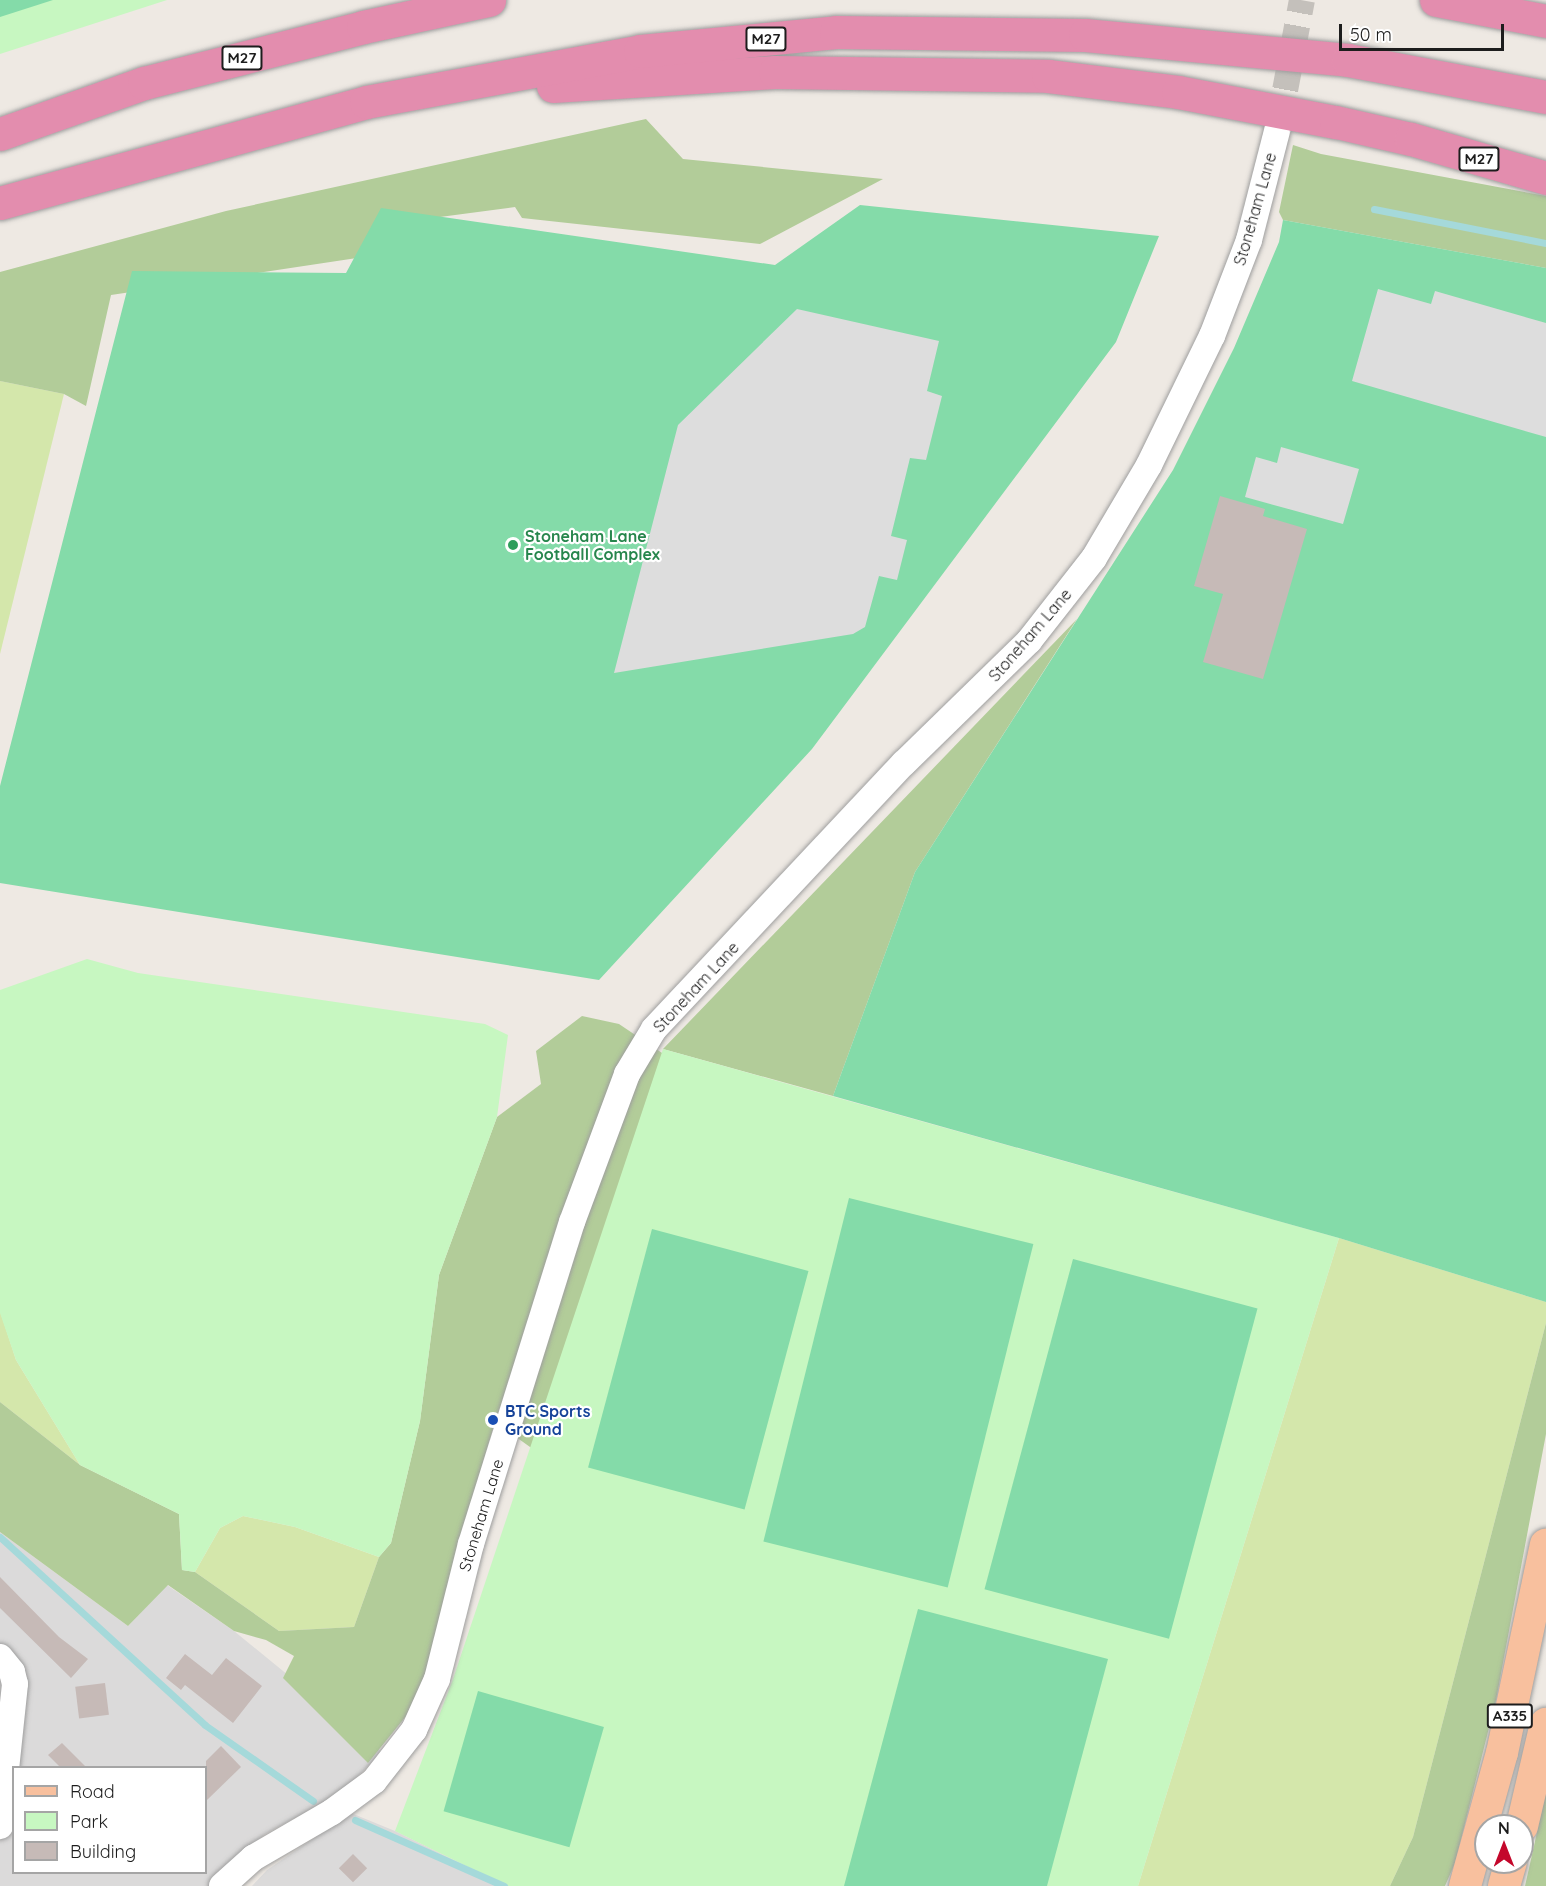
<!DOCTYPE html>
<html>
<head>
<meta charset="utf-8">
<style>
  body { margin:0 }
  #map { position:relative; width:1546px; height:1886px; overflow:hidden; background:#eee9e3; font-family:Quicksand,sans-serif }
  div>[style] { position:absolute }
  .residential>* { inset:0; background:#dbdada }
  .grass>* { inset:0; background:#d4e7ab }
  .forest>* { inset:0; background:#b2cc99 }
  .park>* { inset:0; background:#c7f7c1 }
  .pitch>* { inset:0; background:#84dba9; transform-origin:0 0 }
  .parking>* { inset:0; background:#ddd }
  .stream>* { height:7px; margin:-3.5px; padding:0 3.5px; transform-origin:3.5px; border-radius:3.5px; background:#a5d9da }
  .building>* { inset:0; background:#c6bab7; transform-origin:0 0 }
  .minor-tunnel>* { height:26px; margin-top:-13px; transform-origin:0; background:repeating-linear-gradient(90deg,#c4c0bb 0 26px,transparent 0 39px) }
  .roads { filter:drop-shadow(0 0 2px #9e9e9e) drop-shadow(0 0 2px #9e9e9e) }
  .minor>* { height:26px; margin:-13px; padding:0 13px; transform-origin:13px; border-radius:13px; background:#fff }
  .major>* { height:32px; margin:-16px; padding:0 16px; transform-origin:16px; border-radius:16px; background:#f8c09e }
  .highway>* { height:33px; margin:-16.5px; padding:0 16.5px; transform-origin:16.5px; border-radius:16.5px; background:#e38dae }
  .dots>* { width:16px; height:16px; translate:-50% -50%; box-sizing:border-box; border:3px solid #fff; border-radius:50% }
  span { translate:-50% -50%; white-space:nowrap; text-align:center; line-height:1.15; -webkit-text-stroke:4.5px #fff; paint-order:stroke }
  .shield-label span { padding:2px 4px; background:#fff; border:2px solid; border-radius:4px; -webkit-text-stroke-width:0 }
  .shield-label { font-size:15px; color:#1d1d1d; font-weight:700 }
  .street-label { font-size:16px; color:#1d1d1d }
  .leisure-label { font-size:16px; color:#27864d; font-weight:700 }
  .left { translate:0 -50%; text-align:left }
  .transit-label { font-size:16px; color:#164399; font-weight:700 }
  .legend { position:absolute; left:12px; top:1766px; width:195px; height:108px; box-sizing:border-box; background:#fff; border:2px solid #a5a5a5; margin:0; padding:8px 10px; list-style:none; font-size:18px; color:#1d1d1d }
  .legend li { display:flex; align-items:center; gap:12px; height:30px }
  .legend b { width:30px; border:2px solid #a5a5a5 }
  .north { position:absolute; left:1474px; top:1814px; width:60px; height:60px; box-sizing:border-box; background:#fff; border:2px solid #a5a5a5; border-radius:50%; rotate:0deg; font-size:16px; font-weight:700; line-height:24px; text-align:center; color:#1d1d1d }
  .north::after { content:''; display:block; margin:auto; width:21px; height:27px; background:#c4072b; clip-path:polygon(50% 0,100% 100%,50% 72%,0 100%) }
  .scale { position:absolute; left:1339px; top:24px; width:165px; height:27px; box-sizing:border-box; border:3px solid #1d1d1d; border-top:0; padding-left:8px; font-size:18px; line-height:21px; white-space:nowrap; color:#1d1d1d; -webkit-text-stroke:4px #fff; paint-order:stroke }
</style>
</head>
<body>
<div id="map">
  <div class="residential">
    <i style="clip-path:polygon(evenodd,0 1532px,128px 1626px,167px 1585px,234px 1631px,382px 1752px,340px 1794px,265px 1834px,222px 1869px,212px 1886px,0 1886px,0 1532px,14px 1768px,206px 1768px,206px 1872px,14px 1872px,14px 1768px)"></i>
    <i style="clip-path:polygon(351px 1813px,395px 1831px,507px 1886px,252px 1886px,267px 1870px)"></i>
  </div>
  <div class="grass">
    <i style="clip-path:polygon(0 381px,64px 394px,0 654px)"></i>
    <i style="clip-path:polygon(1339px 1238px,1546px 1302px,1546px 1323px,1413px 1837px,1390px 1886px,1138px 1886px)"></i>
    <i style="clip-path:polygon(0 1311px,16px 1360px,80px 1465px,0 1402px)"></i>
    <i style="clip-path:polygon(243px 1516px,295px 1527px,379px 1557px,354px 1627px,279px 1631px,195px 1572px,220px 1528px)"></i>
  </div>
  <div class="forest">
    <i style="clip-path:polygon(646px 119px,683px 159px,883px 179px,760px 244px,522px 218px,515px 207px,402px 222px,390px 253px,111px 295px,86px 406px,64px 394px,0 381px,0 272px,226px 211px)"></i>
    <i style="clip-path:polygon(1293px 145px,1321px 154px,1546px 196px,1546px 268px,1283px 220px,1279px 212px)"></i>
    <i style="clip-path:polygon(1077px 619px,915px 872px,833px 1096px,663px 1049px)"></i>
    <i style="clip-path:polygon(582px 1016px,619px 1024px,668px 1057px,537px 1452px,495px 1422px,466px 1520px,424px 1694px,368px 1763px,283px 1678px,294px 1656px,266px 1640px,234px 1631px,168px 1585px,128px 1626px,0 1532px,0 1402px,80px 1465px,179px 1514px,182px 1570px,195px 1572px,279px 1631px,354px 1627px,379px 1557px,391px 1543px,420px 1421px,439px 1275px,497px 1117px,541px 1084px,536px 1051px)"></i>
    <i style="clip-path:polygon(1546px 1323px,1546px 1434px,1496px 1700px,1455px 1863px,1445px 1886px,1390px 1886px,1413px 1837px)"></i>
    <i style="clip-path:polygon(1546px 1792px,1546px 1886px,1525px 1886px)"></i>
  </div>
  <div class="park">
    <i style="clip-path:polygon(0 0,167px 0,0 54px)"></i>
    <i style="clip-path:polygon(87px 959px,138px 973px,485px 1024px,508px 1035px,497px 1117px,439px 1275px,420px 1421px,391px 1543px,379px 1557px,295px 1527px,243px 1516px,220px 1528px,195px 1572px,182px 1570px,179px 1514px,80px 1465px,16px 1360px,0 1313px,0 990px)"></i>
    <i style="clip-path:polygon(663px 1049px,1339px 1238px,1138px 1886px,507px 1886px,395px 1831px,453px 1679px)"></i>
  </div>
  <div class="pitch">
    <i style="clip-path:polygon(0 0,53px 0,0 17px)"></i>
    <i style="clip-path:polygon(860px 205px,1159px 236px,1116px 342px,812px 749px,599px 980px,0 883px,0 786px,132px 271px,346px 273px,381px 208px,775px 265px)"></i>
    <i style="clip-path:polygon(1283px 220px,1546px 268px,1546px 1302px,1339px 1238px,833px 1096px,915px 872px,1173px 470px,1234px 348px,1279px 242px)"></i>
    <i style="left:849px;top:1198px;width:190px;height:354px;rotate:14deg"></i>
    <i style="left:652px;top:1229px;width:162px;height:247px;rotate:15deg"></i>
    <i style="left:1073px;top:1259px;width:191px;height:342px;rotate:15deg"></i>
    <i style="clip-path:polygon(918px 1609px,1108px 1659px,1047px 1886px,844px 1886px)"></i>
    <i style="left:478px;top:1691px;width:131px;height:125px;rotate:16deg"></i>
  </div>
  <div class="parking">
    <i style="clip-path:polygon(1378px 289px,1431px 304px,1435px 291px,1546px 323px,1546px 437px,1352px 381px)"></i>
    <i style="clip-path:polygon(797px 309px,939px 341px,927px 391px,942px 396px,926px 460px,910px 458px,891px 536px,907px 540px,897px 580px,879px 576px,865px 627px,853px 634px,614px 673px,678px 425px)"></i>
    <i style="clip-path:polygon(1281px 447px,1359px 469px,1343px 524px,1245px 497px,1256px 457px,1277px 463px)"></i>
  </div>
  <div class="stream">
    <i style="left:1374px;top:209px;width:175px;rotate:11.2deg"></i>
    <i style="left:0;top:1537px;width:278px;rotate:42.5deg"></i>
    <i style="left:205px;top:1725px;width:132px;rotate:35.1deg"></i>
    <i style="left:355px;top:1820px;width:163px;rotate:23.9deg"></i>
  </div>
  <div class="building">
    <i style="clip-path:polygon(1220px 496px,1265px 509px,1263px 516px,1307px 529px,1263px 679px,1203px 662px,1223px 594px,1194px 586px)"></i>
    <i style="clip-path:polygon(0 1577px,59px 1637px,88px 1659px,71px 1678px,0 1608px)"></i>
    <i style="clip-path:polygon(185px 1654px,212px 1675px,226px 1658px,262px 1686px,233px 1723px,185px 1685px,181px 1690px,166px 1678px)"></i>
    <i style="left:105px;top:1683px;width:32px;height:30px;rotate:83deg"></i>
    <i style="clip-path:polygon(62px 1743px,86px 1767px,60px 1767px,48px 1755px)"></i>
    <i style="clip-path:polygon(221px 1746px,241px 1767px,206px 1801px,206px 1761px)"></i>
    <i style="left:353px;top:1854px;width:20px;height:20px;rotate:45deg"></i>
  </div>
  <div class="minor-tunnel">
    <i style="left:1278px;top:128px;width:130px;rotate:-79.4deg"></i>
  </div>
  <div class="roads">
    <div class="minor">
      <i style="left:0;top:1657px;width:19px;rotate:51deg"></i>
      <i style="left:12px;top:1672px;width:12px;rotate:76deg"></i>
      <i style="left:15px;top:1684px;width:143px;rotate:96deg"></i>
      <i style="left:222px;top:1886px;width:42px;rotate:-42.1deg"></i>
      <i style="left:253px;top:1858px;width:91px;rotate:-30.2deg"></i>
      <i style="left:332px;top:1812px;width:52px;rotate:-36.4deg"></i>
      <i style="left:374px;top:1781px;width:65px;rotate:-51.9deg"></i>
      <i style="left:414px;top:1730px;width:56px;rotate:-65.7deg"></i>
      <i style="left:437px;top:1679px;width:139px;rotate:-75.9deg"></i>
      <i style="left:471px;top:1544px;width:337px;rotate:-72.6deg"></i>
      <i style="left:572px;top:1222px;width:158px;rotate:-69.6deg"></i>
      <i style="left:627px;top:1074px;width:52px;rotate:-59deg"></i>
      <i style="left:654px;top:1029px;width:365px;rotate:-46.8deg"></i>
      <i style="left:904px;top:763px;width:175px;rotate:-44.3deg"></i>
      <i style="left:1029px;top:641px;width:105px;rotate:-51.9deg"></i>
      <i style="left:1094px;top:558px;width:108px;rotate:-59.4deg"></i>
      <i style="left:1149px;top:465px;width:144px;rotate:-64deg"></i>
      <i style="left:1212px;top:336px;width:103px;rotate:-68.9deg"></i>
      <i style="left:1249px;top:240px;width:113px;rotate:-75.6deg"></i>
    </div>
    <div class="major">
      <i style="left:1522px;top:1826px;width:105px;rotate:-76.8deg"></i>
      <i style="left:1465px;top:1886px;width:138px;rotate:-74.5deg"></i>
      <i style="left:1502px;top:1753px;width:213px;rotate:-78.1deg"></i>
      <i style="left:1504px;top:1886px;width:25px;rotate:-74deg"></i>
    </div>
    <div class="highway">
      <i style="left:1436px;top:0;width:112px;rotate:10.8deg"></i>
      <i style="left:553px;top:86px;width:222px;rotate:-3.6deg"></i>
      <i style="left:775px;top:72px;width:273px;rotate:0.8deg"></i>
      <i style="left:1048px;top:76px;width:131px;rotate:7deg"></i>
      <i style="left:1178px;top:92px;width:161px;rotate:10.8deg"></i>
      <i style="left:1336px;top:122px;width:77px;rotate:12.8deg"></i>
      <i style="left:1411px;top:139px;width:141px;rotate:16.1deg"></i>
      <i style="left:0;top:134px;width:153px;rotate:-19.5deg"></i>
      <i style="left:144px;top:83px;width:226px;rotate:-14.3deg"></i>
      <i style="left:363px;top:27px;width:129px;rotate:-12.1deg"></i>
      <i style="left:0;top:203px;width:380px;rotate:-15.4deg"></i>
      <i style="left:366px;top:102px;width:279px;rotate:-10.5deg"></i>
      <i style="left:640px;top:51px;width:197px;rotate:-5.5deg"></i>
      <i style="left:836px;top:32px;width:249px;rotate:0.7deg"></i>
      <i style="left:1085px;top:35px;width:264px;rotate:5.4deg"></i>
      <i style="left:1348px;top:60px;width:201px;rotate:10.6deg"></i>
    </div>
  </div>
  <div class="dots">
    <i style="left:513px;top:545px;background:#2e9e5b"></i>
    <i style="left:493px;top:1420px;background:#1a4fb4"></i>
  </div>
  <div class="shield-label">
    <span style="left:766px;top:39px">M27</span>
    <span style="left:242px;top:58px">M27</span>
    <span style="left:1479px;top:159px">M27</span>
    <span style="left:1510px;top:1716px">A335</span>
  </div>
  <div class="street-label">
    <span style="left:1255px;top:209px;rotate:-74deg">Stoneham Lane</span>
    <span style="left:1030px;top:635px;rotate:-49deg">Stoneham Lane</span>
    <span style="left:696px;top:987px;rotate:-47deg">Stoneham Lane</span>
    <span style="left:481px;top:1515px;rotate:-73deg">Stoneham Lane</span>
  </div>
  <div class="leisure-label">
    <span class="left" style="left:525px;top:545px">Stoneham Lane<br>Football Complex</span>
  </div>
  <div class="transit-label">
    <span class="left" style="left:505px;top:1420px">BTC Sports<br>Ground</span>
  </div>
  <ul class="legend">
  <li><b style="height:8px;background:#f8c09e"></b>Road</li>
  <li><b style="height:16px;background:#c7f7c1"></b>Park</li>
  <li><b style="height:16px;background:#c6bab7"></b>Building</li>
  </ul>
  <div class="north">N</div>
  <div class="scale">50 m</div>
</div>
</body>
</html>
